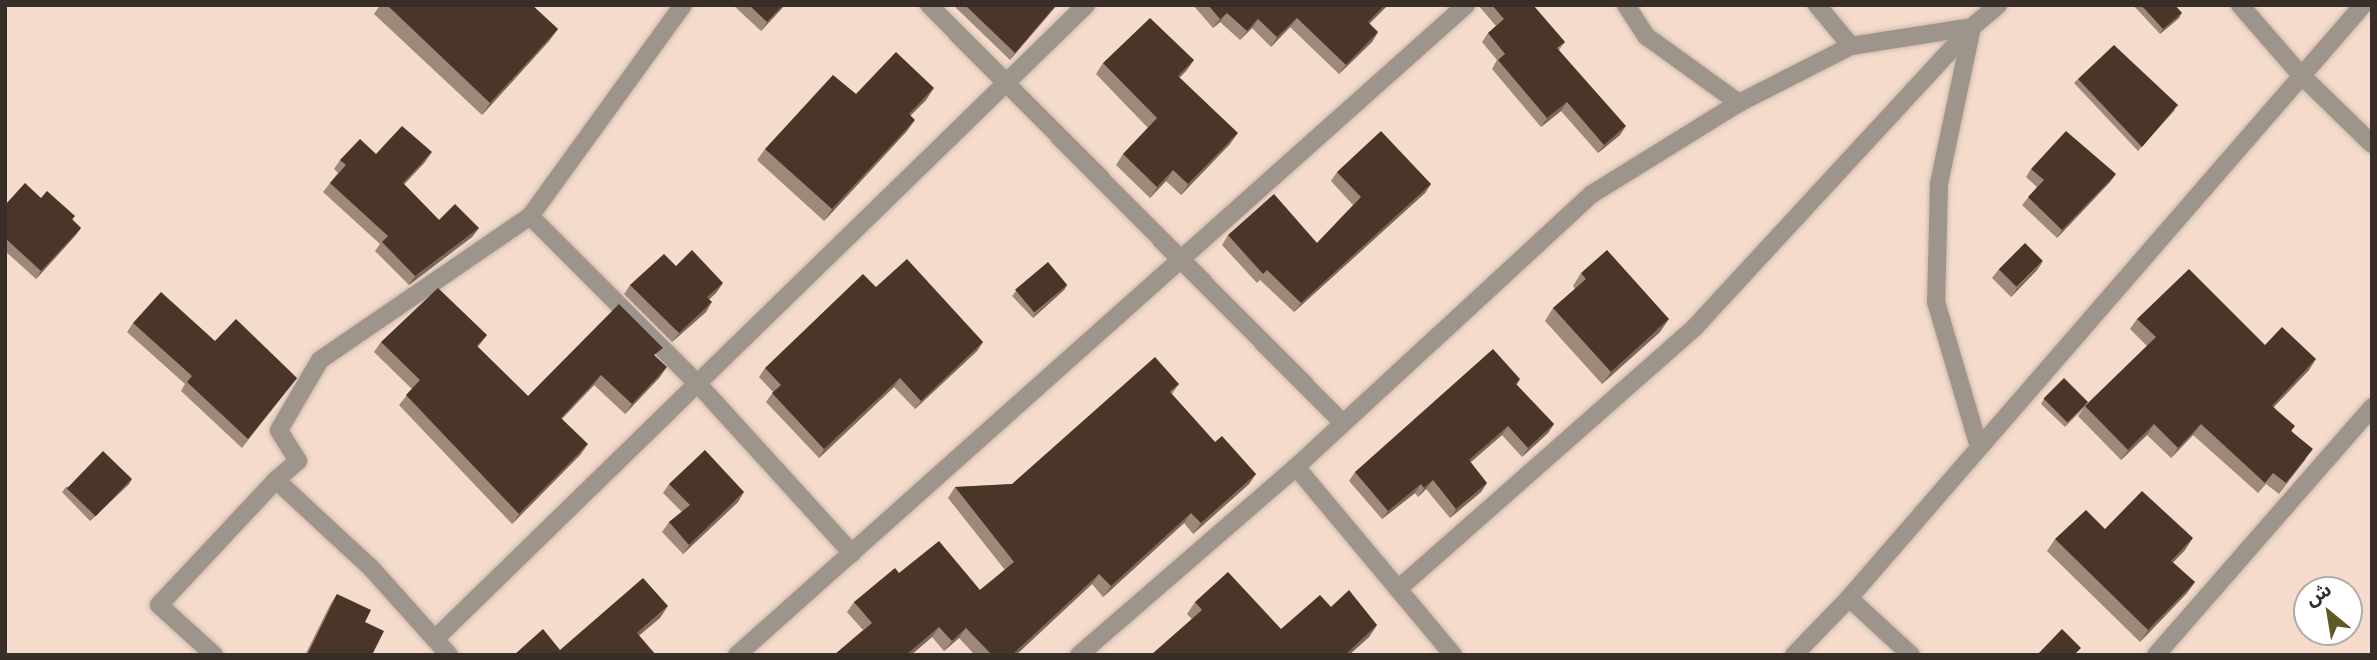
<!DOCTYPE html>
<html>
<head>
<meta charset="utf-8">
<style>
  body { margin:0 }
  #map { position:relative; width:2377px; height:660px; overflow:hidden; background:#f4dbcb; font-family:Cabin,"Noto Sans Arabic",sans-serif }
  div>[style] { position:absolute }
  .roads { filter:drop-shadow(0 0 2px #ceb8aa) drop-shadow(0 0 2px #ceb8aa) }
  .minor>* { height:18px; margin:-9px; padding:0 9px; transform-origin:9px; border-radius:9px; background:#9d948c }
  .wall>* { inset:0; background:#9e887a }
  .shaded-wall>* { inset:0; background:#7c685a }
  .building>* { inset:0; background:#493629; transform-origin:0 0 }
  span { translate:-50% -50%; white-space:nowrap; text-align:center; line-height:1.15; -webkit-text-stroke:7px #fff; paint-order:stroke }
  .frame { position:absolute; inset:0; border:7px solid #382e28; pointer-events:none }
  .north { position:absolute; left:2293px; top:576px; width:70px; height:70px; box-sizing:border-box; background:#fff; border:2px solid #afaba9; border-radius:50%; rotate:330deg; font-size:19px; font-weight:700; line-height:28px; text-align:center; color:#382e28 }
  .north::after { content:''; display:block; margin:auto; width:24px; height:32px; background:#5e5925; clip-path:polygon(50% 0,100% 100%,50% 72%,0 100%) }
</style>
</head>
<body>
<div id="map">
  <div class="roads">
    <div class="minor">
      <i style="left:683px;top:5px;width:261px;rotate:125.9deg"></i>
      <i style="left:530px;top:216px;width:238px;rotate:45deg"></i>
      <i style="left:698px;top:384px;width:229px;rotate:47.7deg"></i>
      <i style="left:929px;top:5px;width:587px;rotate:45.28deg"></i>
      <i style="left:1626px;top:5px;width:37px;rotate:57deg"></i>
      <i style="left:1646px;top:36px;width:115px;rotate:35.8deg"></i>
      <i style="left:1817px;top:5px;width:53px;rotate:50.3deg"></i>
      <i style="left:2240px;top:5px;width:91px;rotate:49deg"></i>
      <i style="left:2300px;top:74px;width:100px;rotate:44.2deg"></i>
      <i style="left:1972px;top:27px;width:159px;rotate:101.9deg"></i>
      <i style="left:1939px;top:183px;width:119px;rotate:91.4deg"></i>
      <i style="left:1936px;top:302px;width:151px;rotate:73.5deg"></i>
      <i style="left:1296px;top:467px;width:245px;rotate:50.1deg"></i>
      <i style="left:276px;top:480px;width:129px;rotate:42.8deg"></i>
      <i style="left:371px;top:568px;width:117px;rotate:48.1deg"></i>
      <i style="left:1398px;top:589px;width:396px;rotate:-41.4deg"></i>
      <i style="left:1695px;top:327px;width:408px;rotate:-47.3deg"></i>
      <i style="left:1849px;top:598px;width:84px;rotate:42.6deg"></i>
      <i style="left:435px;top:639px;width:909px;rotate:-44.24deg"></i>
      <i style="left:214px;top:655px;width:74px;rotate:-137.7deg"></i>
      <i style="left:159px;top:605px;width:171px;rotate:-46.9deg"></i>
      <i style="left:276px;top:480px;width:29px;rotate:-41deg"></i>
      <i style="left:298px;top:461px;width:36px;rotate:-122deg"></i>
      <i style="left:279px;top:430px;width:81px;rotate:-59.6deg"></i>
      <i style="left:320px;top:360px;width:255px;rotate:-34.4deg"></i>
      <i style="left:737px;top:655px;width:977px;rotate:-41.72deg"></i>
      <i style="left:1079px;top:655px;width:287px;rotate:-40.9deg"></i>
      <i style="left:1296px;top:467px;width:403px;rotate:-42.7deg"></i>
      <i style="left:1592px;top:194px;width:173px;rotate:-31.8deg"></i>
      <i style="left:1739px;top:103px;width:126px;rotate:-27deg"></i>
      <i style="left:1851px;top:46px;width:122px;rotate:-8.9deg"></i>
      <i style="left:1972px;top:27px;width:34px;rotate:-40deg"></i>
      <i style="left:1794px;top:655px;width:79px;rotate:-46deg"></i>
      <i style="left:1849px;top:598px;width:785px;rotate:-49.08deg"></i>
      <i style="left:2156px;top:655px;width:329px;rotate:-48.9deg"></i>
    </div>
  </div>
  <div class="wall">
    <i style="clip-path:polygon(380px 5px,532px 5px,558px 29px,549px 41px,482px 115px,374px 14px)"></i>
    <i style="clip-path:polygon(733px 5px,785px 5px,761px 31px)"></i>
    <i style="clip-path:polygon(953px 5px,1057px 5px,1010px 60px)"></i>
    <i style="clip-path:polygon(1193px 5px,1388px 5px,1369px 24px,1378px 32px,1372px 42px,1339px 74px,1290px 27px,1271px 47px,1252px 28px,1240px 40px,1220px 22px,1213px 28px)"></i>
    <i style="clip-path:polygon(1480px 5px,1533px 5px,1565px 42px,1559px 50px,1620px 135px,1598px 153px,1561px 111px,1541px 127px,1492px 69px,1497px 60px,1482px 42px,1488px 33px,1496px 26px,1479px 6px)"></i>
    <i style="clip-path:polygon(2133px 5px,2175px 5px,2179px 18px,2160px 34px)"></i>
    <i style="clip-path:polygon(1194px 60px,1186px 71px,1179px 78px,1230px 144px,1181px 195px,1166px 181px,1150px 198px,1116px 165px,1123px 154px,1148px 128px,1096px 74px,1103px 63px)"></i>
    <i style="clip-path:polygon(2078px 79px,2175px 110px,2138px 151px,2074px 83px)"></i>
    <i style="clip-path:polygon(856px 94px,926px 100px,911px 115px,907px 131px,824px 221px,757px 160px,765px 149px)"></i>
    <i style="clip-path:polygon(376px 154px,425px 162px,404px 184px,439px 220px,479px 228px,472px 237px,409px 285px,375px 251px,380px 244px,323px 192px,330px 183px,338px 173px,334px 169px,340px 160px)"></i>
    <i style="clip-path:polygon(2031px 169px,2116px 174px,2110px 182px,2057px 238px,2022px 205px,2037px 187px,2026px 177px)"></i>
    <i style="clip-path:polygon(1337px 172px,1431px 184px,1425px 193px,1294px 312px,1260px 280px,1257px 283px,1222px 245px,1228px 235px,1317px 243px,1353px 205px,1331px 181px)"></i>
    <i style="clip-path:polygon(41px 198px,75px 216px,72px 220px,81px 228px,75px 236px,36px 279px,5px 251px,5px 205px)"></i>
    <i style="clip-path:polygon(2043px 261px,2037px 270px,2011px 297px,1992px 278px,1999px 269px)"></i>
    <i style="clip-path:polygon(676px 266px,723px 283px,716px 293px,709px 299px,706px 312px,672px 342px,624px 294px,630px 285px)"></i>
    <i style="clip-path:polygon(1581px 273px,1660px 332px,1602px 384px,1545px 321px,1553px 308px,1575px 289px,1573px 286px)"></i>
    <i style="clip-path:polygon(1067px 285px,1064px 290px,1033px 318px,1012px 296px,1016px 291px)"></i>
    <i style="clip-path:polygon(876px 287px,983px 342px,977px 351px,915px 409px,894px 387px,819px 458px,766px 402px,773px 392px,759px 377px,765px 368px)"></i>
    <i style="clip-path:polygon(2137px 319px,2265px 345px,2309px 370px,2274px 407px,2292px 431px,2306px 459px,2279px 494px,2266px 484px,2258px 493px,2193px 435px,2171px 458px,2147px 435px,2121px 460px,2078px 416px,2084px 408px,2065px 427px,2041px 404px,2044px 399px,2086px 405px,2147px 346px,2130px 329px)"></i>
    <i style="clip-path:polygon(133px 323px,215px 341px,297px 378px,242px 448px,181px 391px,185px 384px,127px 332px)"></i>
    <i style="clip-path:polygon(487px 335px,478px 347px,528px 396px,656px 357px,660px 377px,625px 414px,594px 385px,562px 419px,581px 454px,512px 524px,399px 405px,412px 389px,374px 352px,381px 342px)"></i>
    <i style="clip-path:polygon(1520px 379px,1517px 385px,1554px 424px,1548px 433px,1522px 457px,1502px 435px,1470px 462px,1487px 483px,1481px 492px,1450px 518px,1426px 489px,1418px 497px,1415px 493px,1382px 519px,1349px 481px,1355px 472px)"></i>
    <i style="clip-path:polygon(1179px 384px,1172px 394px,1215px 442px,1256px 474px,1249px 484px,1193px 534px,1184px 523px,1103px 597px,1092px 584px,1016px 655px,975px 655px,959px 638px,944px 651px,932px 637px,911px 655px,834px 655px,863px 630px,847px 612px,854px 602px,899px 573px,980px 590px,1005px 570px,948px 498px,955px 487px,1012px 484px)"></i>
    <i style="clip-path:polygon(132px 479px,129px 484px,90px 521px,62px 492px,66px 487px)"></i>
    <i style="clip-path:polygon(669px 484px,738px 502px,683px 554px,662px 532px,669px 522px,682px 512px,663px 493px)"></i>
    <i style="clip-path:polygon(2105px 529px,2185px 550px,2173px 562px,2195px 582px,2187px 593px,2140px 642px,2047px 551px,2055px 539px)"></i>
    <i style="clip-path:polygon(337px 594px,365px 622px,372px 655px,305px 655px,331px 603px)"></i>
    <i style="clip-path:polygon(1195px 602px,1281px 629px,1331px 607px,1377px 625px,1369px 637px,1349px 655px,1151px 655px,1192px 619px,1187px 614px)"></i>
  </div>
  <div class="shaded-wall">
    <i style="clip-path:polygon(783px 5px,785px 5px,761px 31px,767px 22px)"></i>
    <i style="clip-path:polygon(1056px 5px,1057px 5px,1010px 60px,1015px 53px)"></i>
    <i style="clip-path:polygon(1385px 5px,1388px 5px,1361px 32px,1368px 22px)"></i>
    <i style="clip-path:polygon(1227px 13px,1220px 22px,1213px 28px,1220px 19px)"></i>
    <i style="clip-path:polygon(2182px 13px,2179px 18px,2160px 34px,2163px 29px)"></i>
    <i style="clip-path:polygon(1297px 18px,1290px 27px,1271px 47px,1277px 37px)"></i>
    <i style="clip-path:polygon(1258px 19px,1252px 28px,1240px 40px,1247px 31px)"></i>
    <i style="clip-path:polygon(558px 29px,549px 41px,482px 115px,490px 103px)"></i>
    <i style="clip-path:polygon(1378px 32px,1372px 42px,1339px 74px,1346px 65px)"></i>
    <i style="clip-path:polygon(1194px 60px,1186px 71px,1170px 87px,1178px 76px)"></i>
    <i style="clip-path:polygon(934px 88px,926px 100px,901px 125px,909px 114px)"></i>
    <i style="clip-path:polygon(1567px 102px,1561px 111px,1541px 127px,1547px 118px)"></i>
    <i style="clip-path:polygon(915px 120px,907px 131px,824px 221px,832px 209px)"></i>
    <i style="clip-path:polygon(1626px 126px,1620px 135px,1598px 153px,1604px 145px)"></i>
    <i style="clip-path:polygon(1238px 133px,1230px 144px,1181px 195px,1188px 184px)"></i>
    <i style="clip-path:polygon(432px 152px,425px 162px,396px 193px,403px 183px)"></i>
    <i style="clip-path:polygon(1173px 170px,1166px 181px,1150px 198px,1157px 187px)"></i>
    <i style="clip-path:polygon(2116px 174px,2110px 182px,2057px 238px,2062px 230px)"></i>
    <i style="clip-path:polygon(1431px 184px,1425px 193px,1294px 312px,1301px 303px)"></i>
    <i style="clip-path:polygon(81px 228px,75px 236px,36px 279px,41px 271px)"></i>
    <i style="clip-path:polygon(479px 228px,472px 237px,409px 285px,415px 276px)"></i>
    <i style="clip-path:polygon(2043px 261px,2037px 270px,2011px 297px,2018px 287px)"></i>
    <i style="clip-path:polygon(723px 283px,716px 293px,701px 307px,707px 297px)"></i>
    <i style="clip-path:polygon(1067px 285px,1064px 290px,1033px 318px,1036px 313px)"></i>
    <i style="clip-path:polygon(712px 302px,706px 312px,672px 342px,679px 333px)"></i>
    <i style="clip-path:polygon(1669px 319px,1660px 332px,1602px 384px,1611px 372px)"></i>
    <i style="clip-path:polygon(983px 342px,977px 351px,915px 409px,921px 401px)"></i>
    <i style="clip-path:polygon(2316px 359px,2309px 370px,2265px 416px,2272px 406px)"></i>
    <i style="clip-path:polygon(667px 367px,660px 377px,625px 414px,632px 404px)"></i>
    <i style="clip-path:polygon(601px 375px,594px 385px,554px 427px,561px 418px)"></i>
    <i style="clip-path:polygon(900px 378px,894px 387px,819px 458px,824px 449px)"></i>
    <i style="clip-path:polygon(1554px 424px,1548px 433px,1522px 457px,1528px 448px)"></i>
    <i style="clip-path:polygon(2154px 424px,2147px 435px,2121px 460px,2128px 450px)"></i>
    <i style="clip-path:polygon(2201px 424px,2193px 435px,2171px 458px,2178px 448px)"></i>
    <i style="clip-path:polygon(1508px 426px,1502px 435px,1463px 469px,1469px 460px)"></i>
    <i style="clip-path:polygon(588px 444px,581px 454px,512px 524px,519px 514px)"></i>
    <i style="clip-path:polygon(1256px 474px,1249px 484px,1193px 534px,1201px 523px)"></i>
    <i style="clip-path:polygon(132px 479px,129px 484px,90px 521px,94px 516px)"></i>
    <i style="clip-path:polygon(1433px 480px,1426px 489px,1418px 497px,1424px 488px)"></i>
    <i style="clip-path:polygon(1487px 483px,1481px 492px,1450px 518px,1456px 509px)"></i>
    <i style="clip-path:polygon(1421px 484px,1415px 493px,1382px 519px,1388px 511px)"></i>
    <i style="clip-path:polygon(744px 492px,738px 502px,683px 554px,689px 545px)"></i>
    <i style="clip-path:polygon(1191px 513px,1184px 523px,1103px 597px,1111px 586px)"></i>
    <i style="clip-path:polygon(2193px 538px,2185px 550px,2163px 573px,2171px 561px)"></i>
    <i style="clip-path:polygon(1099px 574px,1092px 584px,1016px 655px,1012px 655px)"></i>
    <i style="clip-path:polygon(2195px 582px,2187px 593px,2140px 642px,2148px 630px)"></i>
    <i style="clip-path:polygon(668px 606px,660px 618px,629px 644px,637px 633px)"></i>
    <i style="clip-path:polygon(1377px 625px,1369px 637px,1349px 655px,1345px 655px)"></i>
    <i style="clip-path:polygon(939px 627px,932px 637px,911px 655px,906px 655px)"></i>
    <i style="clip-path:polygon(966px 628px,959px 638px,944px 651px,952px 641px)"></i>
  </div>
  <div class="building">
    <i style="clip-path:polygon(387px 5px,532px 5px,558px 29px,490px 103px)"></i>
    <i style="clip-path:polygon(749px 5px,783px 5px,767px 22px)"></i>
    <i style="clip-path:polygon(965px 5px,1056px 5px,1015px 53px)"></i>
    <i style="clip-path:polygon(1208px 5px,1385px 5px,1368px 22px,1378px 32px,1346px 65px,1297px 18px,1277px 37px,1258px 19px,1247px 31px,1227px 13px,1220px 19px)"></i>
    <i style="clip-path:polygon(1492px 5px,1533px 5px,1565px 42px,1557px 48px,1626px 126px,1604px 145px,1567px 102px,1547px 118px,1498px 60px,1505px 54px,1488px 33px,1504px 19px)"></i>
    <i style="clip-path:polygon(2141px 5px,2175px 5px,2182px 13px,2163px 29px)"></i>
    <i style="clip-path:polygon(1150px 18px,1194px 60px,1178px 76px,1238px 133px,1188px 184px,1173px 170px,1157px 187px,1123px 154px,1157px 118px,1103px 63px)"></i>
    <i style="clip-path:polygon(2114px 45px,2178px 105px,2142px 147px,2078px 79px)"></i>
    <i style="clip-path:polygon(896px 52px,934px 88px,909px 114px,915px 120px,832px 209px,765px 149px,833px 75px,856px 94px)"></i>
    <i style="clip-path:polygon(402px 126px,432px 152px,403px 183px,439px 220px,455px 204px,479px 228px,415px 276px,382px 242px,388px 236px,330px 183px,346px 165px,340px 160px,360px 139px,376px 154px)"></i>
    <i style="clip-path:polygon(1381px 131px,1431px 184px,1301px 303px,1267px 270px,1263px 274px,1228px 235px,1274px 194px,1317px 243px,1361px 197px,1337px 172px)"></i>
    <i style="clip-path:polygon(2066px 131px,2116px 174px,2062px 230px,2028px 197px,2044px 180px,2031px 169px)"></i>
    <i style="clip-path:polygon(25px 183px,41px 198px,47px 191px,75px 216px,72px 219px,81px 228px,41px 271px,5px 238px,5px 205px)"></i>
    <i style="left:2025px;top:243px;width:25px;height:37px;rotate:45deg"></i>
    <i style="clip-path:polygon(692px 250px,723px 283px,707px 297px,712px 302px,679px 333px,630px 285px,664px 254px,676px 266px)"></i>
    <i style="clip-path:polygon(1607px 250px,1669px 319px,1611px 372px,1553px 308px,1586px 279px,1581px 273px)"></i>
    <i style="clip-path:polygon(907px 259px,983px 342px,921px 401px,900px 378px,824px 449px,772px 393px,781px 385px,765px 368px,863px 274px,876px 287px)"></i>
    <i style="left:1048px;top:262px;width:30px;height:43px;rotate:50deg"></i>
    <i style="clip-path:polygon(2189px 269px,2265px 345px,2282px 327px,2316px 359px,2272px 406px,2295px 426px,2291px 431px,2313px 449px,2286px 483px,2273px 473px,2265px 483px,2201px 424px,2178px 448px,2154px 424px,2128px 450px,2085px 406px,2156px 337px,2137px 319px)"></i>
    <i style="clip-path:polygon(438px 288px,487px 335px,477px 346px,528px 396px,619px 304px,663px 348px,654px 355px,667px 367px,632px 404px,601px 375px,561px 418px,588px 444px,519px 514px,406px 395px,420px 380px,381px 342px)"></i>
    <i style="clip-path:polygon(161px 292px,215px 341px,236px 319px,297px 378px,248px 439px,187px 382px,192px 376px,133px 323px)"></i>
    <i style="clip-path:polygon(1493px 349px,1520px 379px,1516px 384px,1554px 424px,1528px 448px,1508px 426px,1469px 460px,1487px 483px,1456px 509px,1433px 480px,1424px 488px,1421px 484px,1388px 511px,1355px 472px)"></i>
    <i style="clip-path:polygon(1155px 357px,1179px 384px,1170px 392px,1215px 442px,1222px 436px,1256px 474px,1201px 523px,1191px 513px,1111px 586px,1099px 574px,1012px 655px,992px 655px,966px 628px,952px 641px,939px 627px,906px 655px,834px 655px,872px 623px,854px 602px,895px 568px,899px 573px,939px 541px,980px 590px,1014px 562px,955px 487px,1012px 484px)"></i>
    <i style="left:2064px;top:378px;width:34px;height:29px;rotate:45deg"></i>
    <i style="clip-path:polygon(705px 450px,744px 492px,689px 545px,669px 522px,690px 505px,669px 484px)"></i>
    <i style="left:103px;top:451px;width:40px;height:52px;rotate:44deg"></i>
    <i style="clip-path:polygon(2142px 491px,2193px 538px,2171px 561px,2195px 582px,2148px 630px,2055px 539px,2086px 510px,2105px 529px)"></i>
    <i style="clip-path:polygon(1228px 572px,1281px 629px,1320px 595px,1331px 607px,1349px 590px,1377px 625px,1345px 655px,1151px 655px,1202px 610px,1195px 602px)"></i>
    <i style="clip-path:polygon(643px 578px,668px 606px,637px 633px,656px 655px,514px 655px,543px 629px,560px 650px)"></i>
    <i style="clip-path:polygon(337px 594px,371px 610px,365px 622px,384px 631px,372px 655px,307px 655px)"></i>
    <i style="clip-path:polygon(2062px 629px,2081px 648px,2074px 655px,2037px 655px)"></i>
  </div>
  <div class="frame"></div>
  <div class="north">ش</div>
</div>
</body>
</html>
